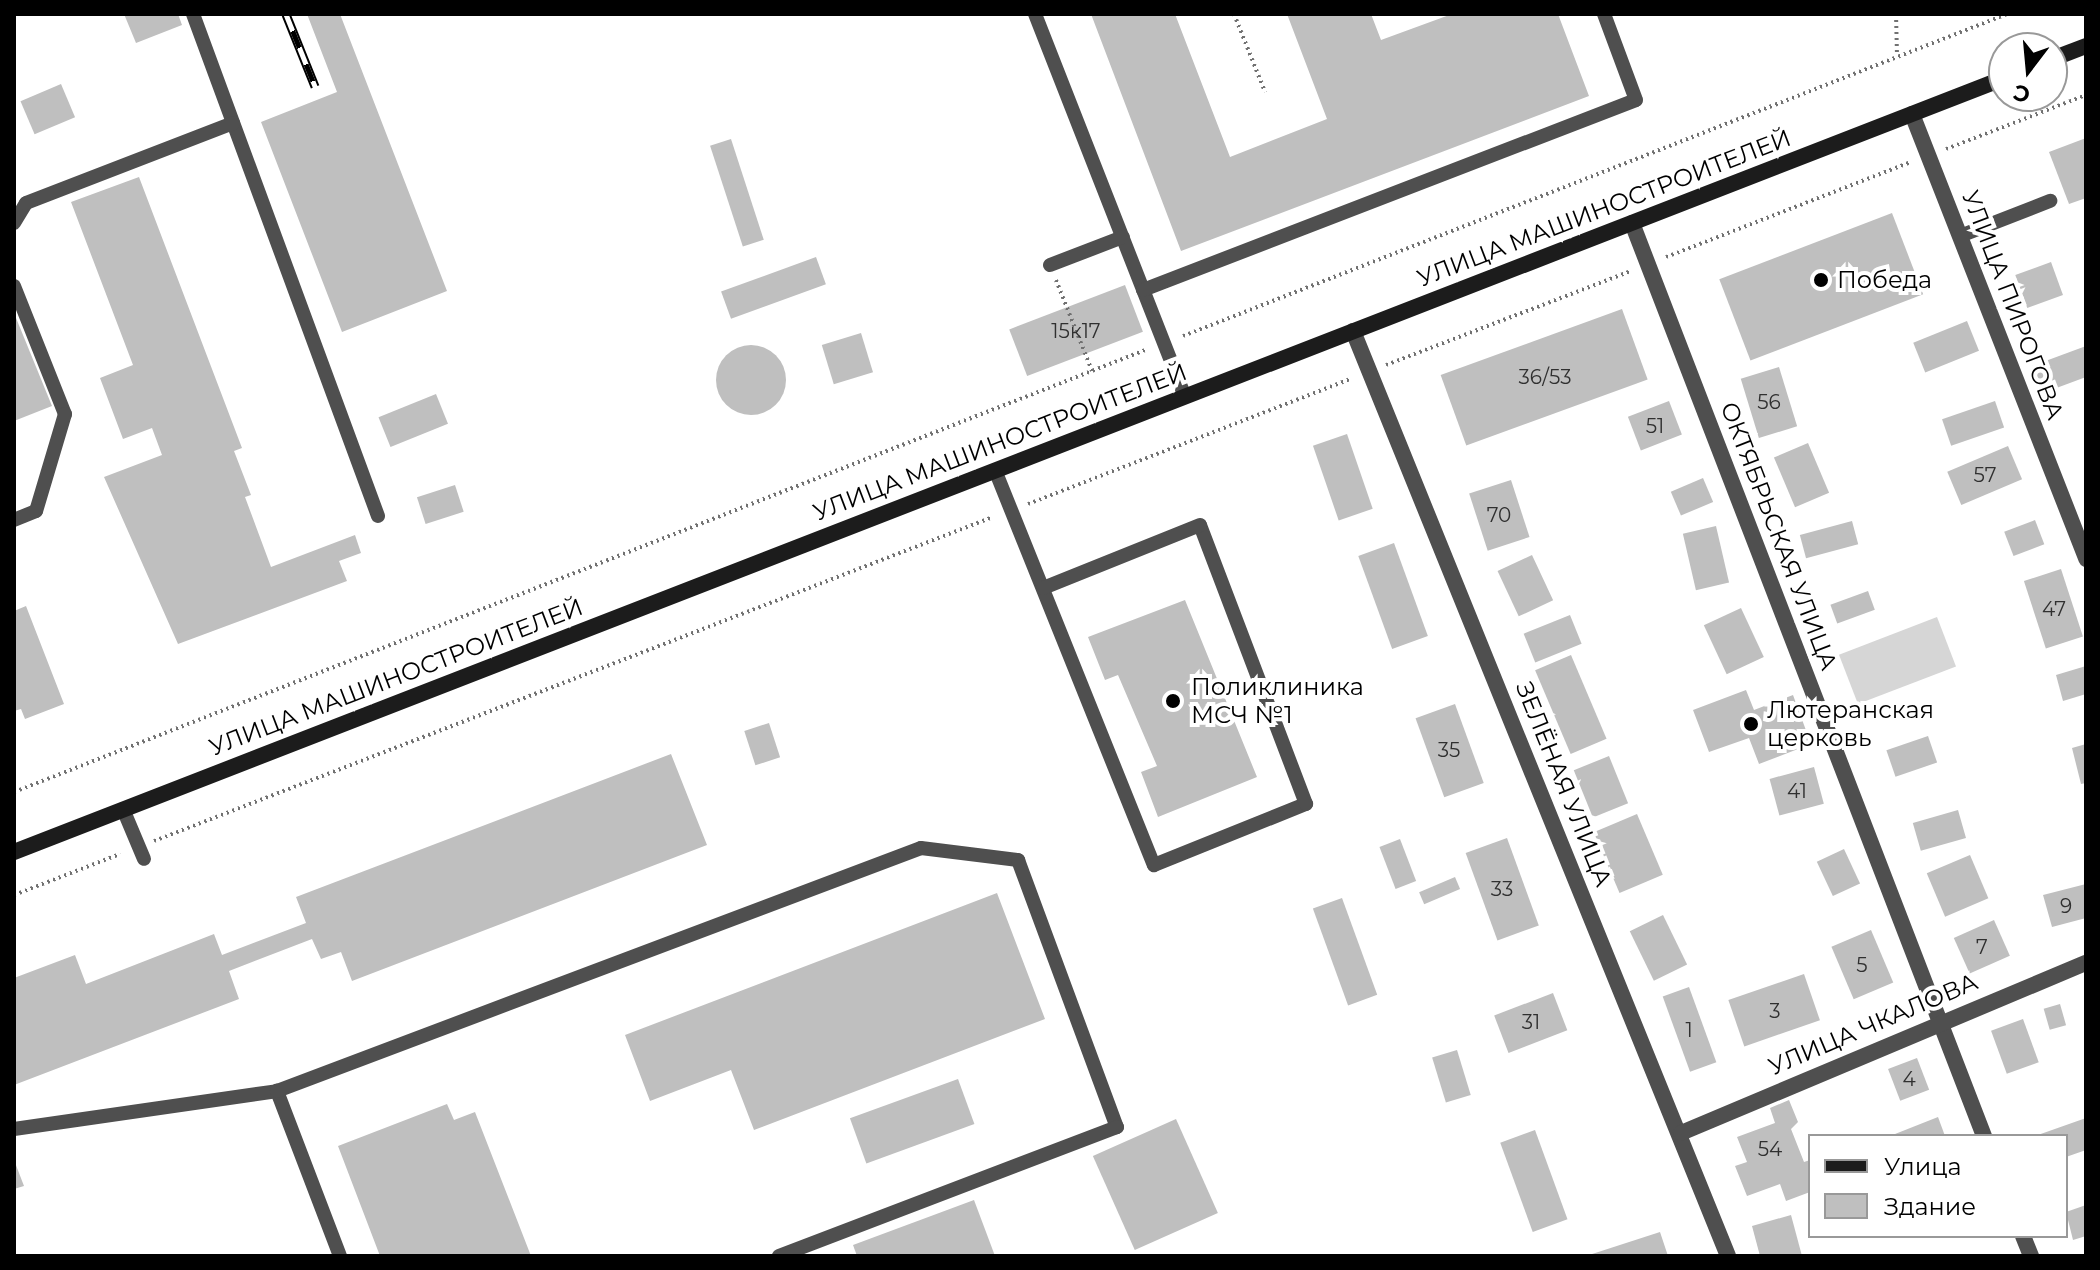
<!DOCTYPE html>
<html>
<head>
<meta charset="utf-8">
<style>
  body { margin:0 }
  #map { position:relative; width:2100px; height:1270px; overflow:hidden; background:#fff; font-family:Montserrat,sans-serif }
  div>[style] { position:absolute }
  .green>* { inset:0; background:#d6d6d6; transform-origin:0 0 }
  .building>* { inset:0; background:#bfbfbf; transform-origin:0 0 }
  .round { border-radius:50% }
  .path>* { height:4px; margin-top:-2px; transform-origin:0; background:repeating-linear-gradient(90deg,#717171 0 2px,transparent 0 6px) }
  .service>* { height:14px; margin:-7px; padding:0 7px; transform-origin:7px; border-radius:7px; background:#4f4f4f }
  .minor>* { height:16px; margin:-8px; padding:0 8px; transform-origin:8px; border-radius:8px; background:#4f4f4f }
  .secondary>* { height:16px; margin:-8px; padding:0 8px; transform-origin:8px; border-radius:8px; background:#1c1c1c }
  .rail>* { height:9px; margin-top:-4.5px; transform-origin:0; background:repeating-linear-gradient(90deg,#fff 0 18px,#000 0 36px); box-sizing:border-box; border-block:2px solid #000 }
  .dots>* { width:22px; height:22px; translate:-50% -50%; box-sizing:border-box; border:4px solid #fff; border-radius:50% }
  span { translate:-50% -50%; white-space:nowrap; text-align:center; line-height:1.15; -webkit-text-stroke:8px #fff; paint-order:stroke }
  .number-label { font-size:20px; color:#303030 }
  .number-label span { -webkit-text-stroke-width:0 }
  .street-label { font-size:24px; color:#000 }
  .poi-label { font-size:24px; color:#000 }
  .left { translate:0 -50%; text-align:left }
  .frame { position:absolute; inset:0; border:16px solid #000; pointer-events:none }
  .legend { position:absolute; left:1808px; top:1134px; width:260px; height:104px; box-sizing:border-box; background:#fff; border:2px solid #999; margin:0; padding:10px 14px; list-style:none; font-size:24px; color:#000 }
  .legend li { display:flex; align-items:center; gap:16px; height:40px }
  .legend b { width:40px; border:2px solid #999 }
  .north { position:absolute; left:1988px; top:32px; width:80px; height:80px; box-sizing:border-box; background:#fff; border:2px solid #999; border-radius:50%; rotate:196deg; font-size:22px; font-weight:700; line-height:32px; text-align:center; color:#000 }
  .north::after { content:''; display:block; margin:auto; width:28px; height:36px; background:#000; clip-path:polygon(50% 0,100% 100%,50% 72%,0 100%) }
</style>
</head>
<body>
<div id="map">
  <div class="green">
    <i style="left:1937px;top:617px;width:53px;height:105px;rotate:69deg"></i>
  </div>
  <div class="building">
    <i style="clip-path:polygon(124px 14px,178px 14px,182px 25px,136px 43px)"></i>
    <i style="clip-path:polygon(307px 14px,340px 14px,447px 291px,342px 332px,261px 122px,337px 92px)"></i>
    <i style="clip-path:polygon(1091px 14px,1175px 14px,1230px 157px,1327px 119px,1287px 14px,1371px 14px,1381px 40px,1452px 14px,1558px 14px,1589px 96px,1181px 251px)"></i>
    <i style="left:61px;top:84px;width:36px;height:44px;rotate:67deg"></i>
    <i style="clip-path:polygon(2086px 138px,2086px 198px,2069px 204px,2049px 152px)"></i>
    <i style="left:731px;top:139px;width:106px;height:22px;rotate:72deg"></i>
    <i style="clip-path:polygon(139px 177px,242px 448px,234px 451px,251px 495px,245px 497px,271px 567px,355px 535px,361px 553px,339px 561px,347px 581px,178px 644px,104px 477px,162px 455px,152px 428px,123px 439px,100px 378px,133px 365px,71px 202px)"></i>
    <i style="left:1892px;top:213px;width:87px;height:185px;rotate:69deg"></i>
    <i style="left:816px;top:257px;width:29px;height:101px;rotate:70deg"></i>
    <i style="left:2051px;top:262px;width:35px;height:38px;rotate:70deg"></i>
    <i style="left:1125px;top:285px;width:50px;height:124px;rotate:69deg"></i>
    <i style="left:1622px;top:309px;width:75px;height:193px;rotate:70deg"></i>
    <i style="clip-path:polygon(14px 313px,52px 406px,14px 421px)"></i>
    <i style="left:1967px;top:321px;width:32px;height:58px;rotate:68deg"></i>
    <i style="left:861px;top:333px;width:41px;height:41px;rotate:73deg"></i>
    <i class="round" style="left:716px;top:345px;width:70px;height:70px"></i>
    <i style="clip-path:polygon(2086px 346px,2086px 377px,2043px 393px,2032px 366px)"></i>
    <i style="left:1779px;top:367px;width:62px;height:40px;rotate:73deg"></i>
    <i style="left:436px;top:394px;width:32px;height:62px;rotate:68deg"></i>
    <i style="left:1669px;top:401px;width:36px;height:44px;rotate:69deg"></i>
    <i style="left:1995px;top:401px;width:28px;height:56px;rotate:71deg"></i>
    <i style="left:1347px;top:434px;width:79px;height:36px;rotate:71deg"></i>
    <i style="left:1808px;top:443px;width:54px;height:37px;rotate:67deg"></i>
    <i style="left:2008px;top:446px;width:36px;height:66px;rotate:67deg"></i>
    <i style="left:1703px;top:478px;width:26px;height:35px;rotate:67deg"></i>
    <i style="left:1511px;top:480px;width:60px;height:44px;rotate:72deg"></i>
    <i style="left:455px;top:485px;width:28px;height:40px;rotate:72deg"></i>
    <i style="left:2035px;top:520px;width:26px;height:33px;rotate:69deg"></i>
    <i style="left:1852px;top:521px;width:24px;height:54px;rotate:75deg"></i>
    <i style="left:1716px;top:526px;width:58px;height:34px;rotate:77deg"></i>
    <i style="left:1394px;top:543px;width:99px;height:38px;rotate:70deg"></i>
    <i style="left:1532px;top:555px;width:50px;height:38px;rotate:65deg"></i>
    <i style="left:2061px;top:569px;width:71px;height:39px;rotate:72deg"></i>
    <i style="left:1868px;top:591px;width:20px;height:40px;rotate:70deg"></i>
    <i style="clip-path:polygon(1185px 600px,1257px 777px,1158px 817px,1141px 772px,1157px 766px,1118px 675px,1105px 680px,1088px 637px)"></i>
    <i style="clip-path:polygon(26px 606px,64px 704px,25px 719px,21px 709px,14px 711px,14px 611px)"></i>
    <i style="left:1741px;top:608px;width:54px;height:41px;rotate:65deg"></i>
    <i style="left:1570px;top:615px;width:31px;height:50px;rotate:68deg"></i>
    <i style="left:1571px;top:655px;width:91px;height:39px;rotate:67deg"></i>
    <i style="clip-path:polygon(2086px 666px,2086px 694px,2063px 701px,2056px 675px)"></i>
    <i style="clip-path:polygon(1746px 690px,1754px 710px,1793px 695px,1811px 744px,1759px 764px,1749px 738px,1709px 752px,1693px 710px)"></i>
    <i style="left:1455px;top:704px;width:84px;height:42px;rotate:70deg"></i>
    <i style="left:769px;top:723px;width:36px;height:26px;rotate:72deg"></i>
    <i style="left:1928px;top:736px;width:28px;height:44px;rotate:71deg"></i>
    <i style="clip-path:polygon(2086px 744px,2086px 783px,2081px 784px,2072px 748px)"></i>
    <i style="clip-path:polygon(671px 754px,707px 845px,352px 981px,341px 952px,321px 959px,312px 939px,229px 971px,239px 999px,14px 1085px,14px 978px,75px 955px,86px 984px,214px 934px,222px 955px,306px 923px,296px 897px)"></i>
    <i style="left:1609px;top:756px;width:51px;height:38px;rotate:68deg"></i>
    <i style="left:1814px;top:767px;width:38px;height:46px;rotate:75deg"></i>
    <i style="left:1958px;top:810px;width:29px;height:47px;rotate:74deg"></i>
    <i style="left:1637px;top:814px;width:66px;height:47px;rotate:67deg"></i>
    <i style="left:1507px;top:838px;width:93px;height:44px;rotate:70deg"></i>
    <i style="left:1400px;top:839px;width:45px;height:22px;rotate:69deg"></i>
    <i style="left:1844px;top:849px;width:38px;height:30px;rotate:65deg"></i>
    <i style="left:1970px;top:855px;width:47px;height:47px;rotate:67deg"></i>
    <i style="left:1455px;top:877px;width:13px;height:39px;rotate:67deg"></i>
    <i style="clip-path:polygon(2086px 884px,2086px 918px,2052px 927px,2043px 895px)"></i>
    <i style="clip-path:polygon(997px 893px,1045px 1019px,754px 1130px,731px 1070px,650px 1101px,625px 1035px)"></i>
    <i style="left:1342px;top:898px;width:103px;height:31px;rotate:70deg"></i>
    <i style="left:1663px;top:915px;width:55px;height:37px;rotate:64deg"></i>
    <i style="left:1994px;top:920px;width:39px;height:44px;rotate:66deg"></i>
    <i style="left:1871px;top:930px;width:57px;height:43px;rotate:67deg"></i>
    <i style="left:1804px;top:974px;width:49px;height:80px;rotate:71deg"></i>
    <i style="left:1689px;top:987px;width:80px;height:28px;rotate:70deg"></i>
    <i style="left:1553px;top:993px;width:40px;height:63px;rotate:69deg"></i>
    <i style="left:2060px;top:1004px;width:22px;height:17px;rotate:74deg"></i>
    <i style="left:2023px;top:1019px;width:46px;height:34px;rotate:70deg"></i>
    <i style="left:1457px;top:1050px;width:47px;height:26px;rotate:73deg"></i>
    <i style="left:1917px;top:1058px;width:34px;height:31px;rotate:69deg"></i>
    <i style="left:958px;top:1079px;width:48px;height:115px;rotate:70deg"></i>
    <i style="clip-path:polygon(1789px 1100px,1798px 1122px,1791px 1129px,1804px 1162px,1810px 1160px,1810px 1192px,1786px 1201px,1780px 1184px,1747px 1196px,1735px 1166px,1747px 1162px,1737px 1137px,1775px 1123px,1770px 1108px)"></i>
    <i style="clip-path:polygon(447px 1104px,454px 1120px,475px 1112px,531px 1256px,380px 1256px,338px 1146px)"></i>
    <i style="clip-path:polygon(1938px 1117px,1945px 1136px,1890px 1136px)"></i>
    <i style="clip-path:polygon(2086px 1118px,2086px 1150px,2066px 1157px,2066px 1136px,2035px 1136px)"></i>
    <i style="left:1176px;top:1119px;width:103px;height:91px;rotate:66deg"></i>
    <i style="left:1535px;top:1130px;width:95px;height:37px;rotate:70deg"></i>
    <i style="clip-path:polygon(14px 1160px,24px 1186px,14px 1189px)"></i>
    <i style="clip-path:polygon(974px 1200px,995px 1256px,857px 1256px,853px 1245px)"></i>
    <i style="clip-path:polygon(2086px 1205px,2086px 1236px,2073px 1240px,2066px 1212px)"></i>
    <i style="clip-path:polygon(1791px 1215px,1802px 1256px,1760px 1256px,1752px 1226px)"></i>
    <i style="clip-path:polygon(1660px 1232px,1668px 1256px,1589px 1256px,1589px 1255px)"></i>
  </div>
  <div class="path">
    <i style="left:1234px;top:14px;width:84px;rotate:68.3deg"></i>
    <i style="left:1896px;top:14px;width:42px;rotate:88.6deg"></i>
    <i style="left:1946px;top:149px;width:150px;rotate:-21.1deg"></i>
    <i style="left:1666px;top:257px;width:263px;rotate:-21.2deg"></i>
    <i style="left:1056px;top:280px;width:98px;rotate:68.4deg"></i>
    <i style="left:1183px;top:336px;width:885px;rotate:-21.34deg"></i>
    <i style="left:1386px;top:365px;width:262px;rotate:-21deg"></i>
    <i style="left:1028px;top:504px;width:346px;rotate:-21.2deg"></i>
    <i style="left:14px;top:792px;width:1217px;rotate:-21.34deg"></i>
    <i style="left:154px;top:841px;width:899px;rotate:-21.12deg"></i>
    <i style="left:14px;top:895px;width:114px;rotate:-21.1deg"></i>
  </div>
  <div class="service">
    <i style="left:193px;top:14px;width:535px;rotate:69.77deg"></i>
    <i style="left:1035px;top:14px;width:410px;rotate:68.6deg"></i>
    <i style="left:14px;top:223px;width:23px;rotate:-59deg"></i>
    <i style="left:26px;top:203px;width:222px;rotate:-21.1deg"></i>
    <i style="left:1960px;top:236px;width:97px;rotate:-21.3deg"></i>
    <i style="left:1050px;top:265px;width:78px;rotate:-21deg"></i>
    <i style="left:14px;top:286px;width:138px;rotate:68.3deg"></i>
    <i style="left:65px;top:414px;width:101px;rotate:106.6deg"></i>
    <i style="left:36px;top:511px;width:24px;rotate:158deg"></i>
    <i style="left:1143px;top:290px;width:528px;rotate:-21.08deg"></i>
    <i style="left:1636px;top:100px;width:92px;rotate:-110.4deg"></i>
    <i style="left:995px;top:470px;width:426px;rotate:68.1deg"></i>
    <i style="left:1154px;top:865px;width:164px;rotate:-21.9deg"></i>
    <i style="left:1306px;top:804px;width:298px;rotate:-110.8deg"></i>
    <i style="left:1200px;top:525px;width:169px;rotate:158.1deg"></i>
    <i style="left:123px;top:809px;width:54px;rotate:67.2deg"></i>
    <i style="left:14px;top:1129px;width:266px;rotate:-8.2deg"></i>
    <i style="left:340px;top:1256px;width:177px;rotate:-110.9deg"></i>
    <i style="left:277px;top:1091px;width:688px;rotate:-20.67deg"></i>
    <i style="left:921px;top:848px;width:98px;rotate:7.1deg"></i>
    <i style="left:1018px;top:860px;width:285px;rotate:69.7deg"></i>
    <i style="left:1117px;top:1127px;width:362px;rotate:159.1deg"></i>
  </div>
  <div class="minor">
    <i style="left:1912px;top:114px;width:478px;rotate:68.6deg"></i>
    <i style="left:1632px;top:223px;width:979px;rotate:68.92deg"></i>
    <i style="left:1353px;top:331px;width:998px;rotate:67.93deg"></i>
    <i style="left:1681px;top:1133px;width:439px;rotate:-22.8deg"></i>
    <i style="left:2023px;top:1236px;width:22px;rotate:68deg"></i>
  </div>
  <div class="secondary">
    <i style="left:2052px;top:59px;width:36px;rotate:-21deg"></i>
    <i style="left:14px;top:852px;width:2135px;rotate:-21.25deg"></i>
  </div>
  <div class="rail">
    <i style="left:286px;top:14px;width:78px;rotate:68.1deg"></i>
  </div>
  <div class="dots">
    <i style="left:1821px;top:280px;background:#000"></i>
    <i style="left:1173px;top:701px;background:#000"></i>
    <i style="left:1751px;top:724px;background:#000"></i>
  </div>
  <div class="number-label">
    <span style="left:1076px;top:331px">15к17</span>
    <span style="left:1545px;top:377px">36/53</span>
    <span style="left:1769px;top:402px">56</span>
    <span style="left:1655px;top:426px">51</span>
    <span style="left:1985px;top:475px">57</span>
    <span style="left:1499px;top:515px">70</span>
    <span style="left:2054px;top:609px">47</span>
    <span style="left:1449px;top:750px">35</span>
    <span style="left:1797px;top:791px">41</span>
    <span style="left:1502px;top:889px">33</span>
    <span style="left:2066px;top:906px">9</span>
    <span style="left:1982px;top:947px">7</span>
    <span style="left:1862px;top:965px">5</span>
    <span style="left:1775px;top:1011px">3</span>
    <span style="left:1531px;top:1022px">31</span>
    <span style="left:1689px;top:1030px">1</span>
    <span style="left:1909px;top:1079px">4</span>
    <span style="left:1770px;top:1149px">54</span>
  </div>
  <div class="street-label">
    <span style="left:1604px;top:208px;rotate:-21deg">УЛИЦА МАШИНОСТРОИТЕЛЕЙ</span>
    <span style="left:2013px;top:305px;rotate:69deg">УЛИЦА ПИРОГОВА</span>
    <span style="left:1000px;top:442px;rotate:-21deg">УЛИЦА МАШИНОСТРОИТЕЛЕЙ</span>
    <span style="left:1779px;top:536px;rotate:69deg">ОКТЯБРЬСКАЯ УЛИЦА</span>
    <span style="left:396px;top:677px;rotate:-21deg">УЛИЦА МАШИНОСТРОИТЕЛЕЙ</span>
    <span style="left:1564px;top:784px;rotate:68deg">ЗЕЛЁНАЯ УЛИЦА</span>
    <span style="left:1873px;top:1024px;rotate:-23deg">УЛИЦА ЧКАЛОВА</span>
  </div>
  <div class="poi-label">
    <span class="left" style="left:1837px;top:280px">Победа</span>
    <span class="left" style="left:1191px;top:701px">Поликлиника<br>МСЧ №1</span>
    <span class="left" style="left:1767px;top:724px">Лютеранская<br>церковь</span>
  </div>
  <div class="frame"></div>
  <ul class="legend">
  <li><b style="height:10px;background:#1c1c1c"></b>Улица</li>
  <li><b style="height:22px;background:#bfbfbf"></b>Здание</li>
  </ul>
  <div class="north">С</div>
</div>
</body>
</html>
